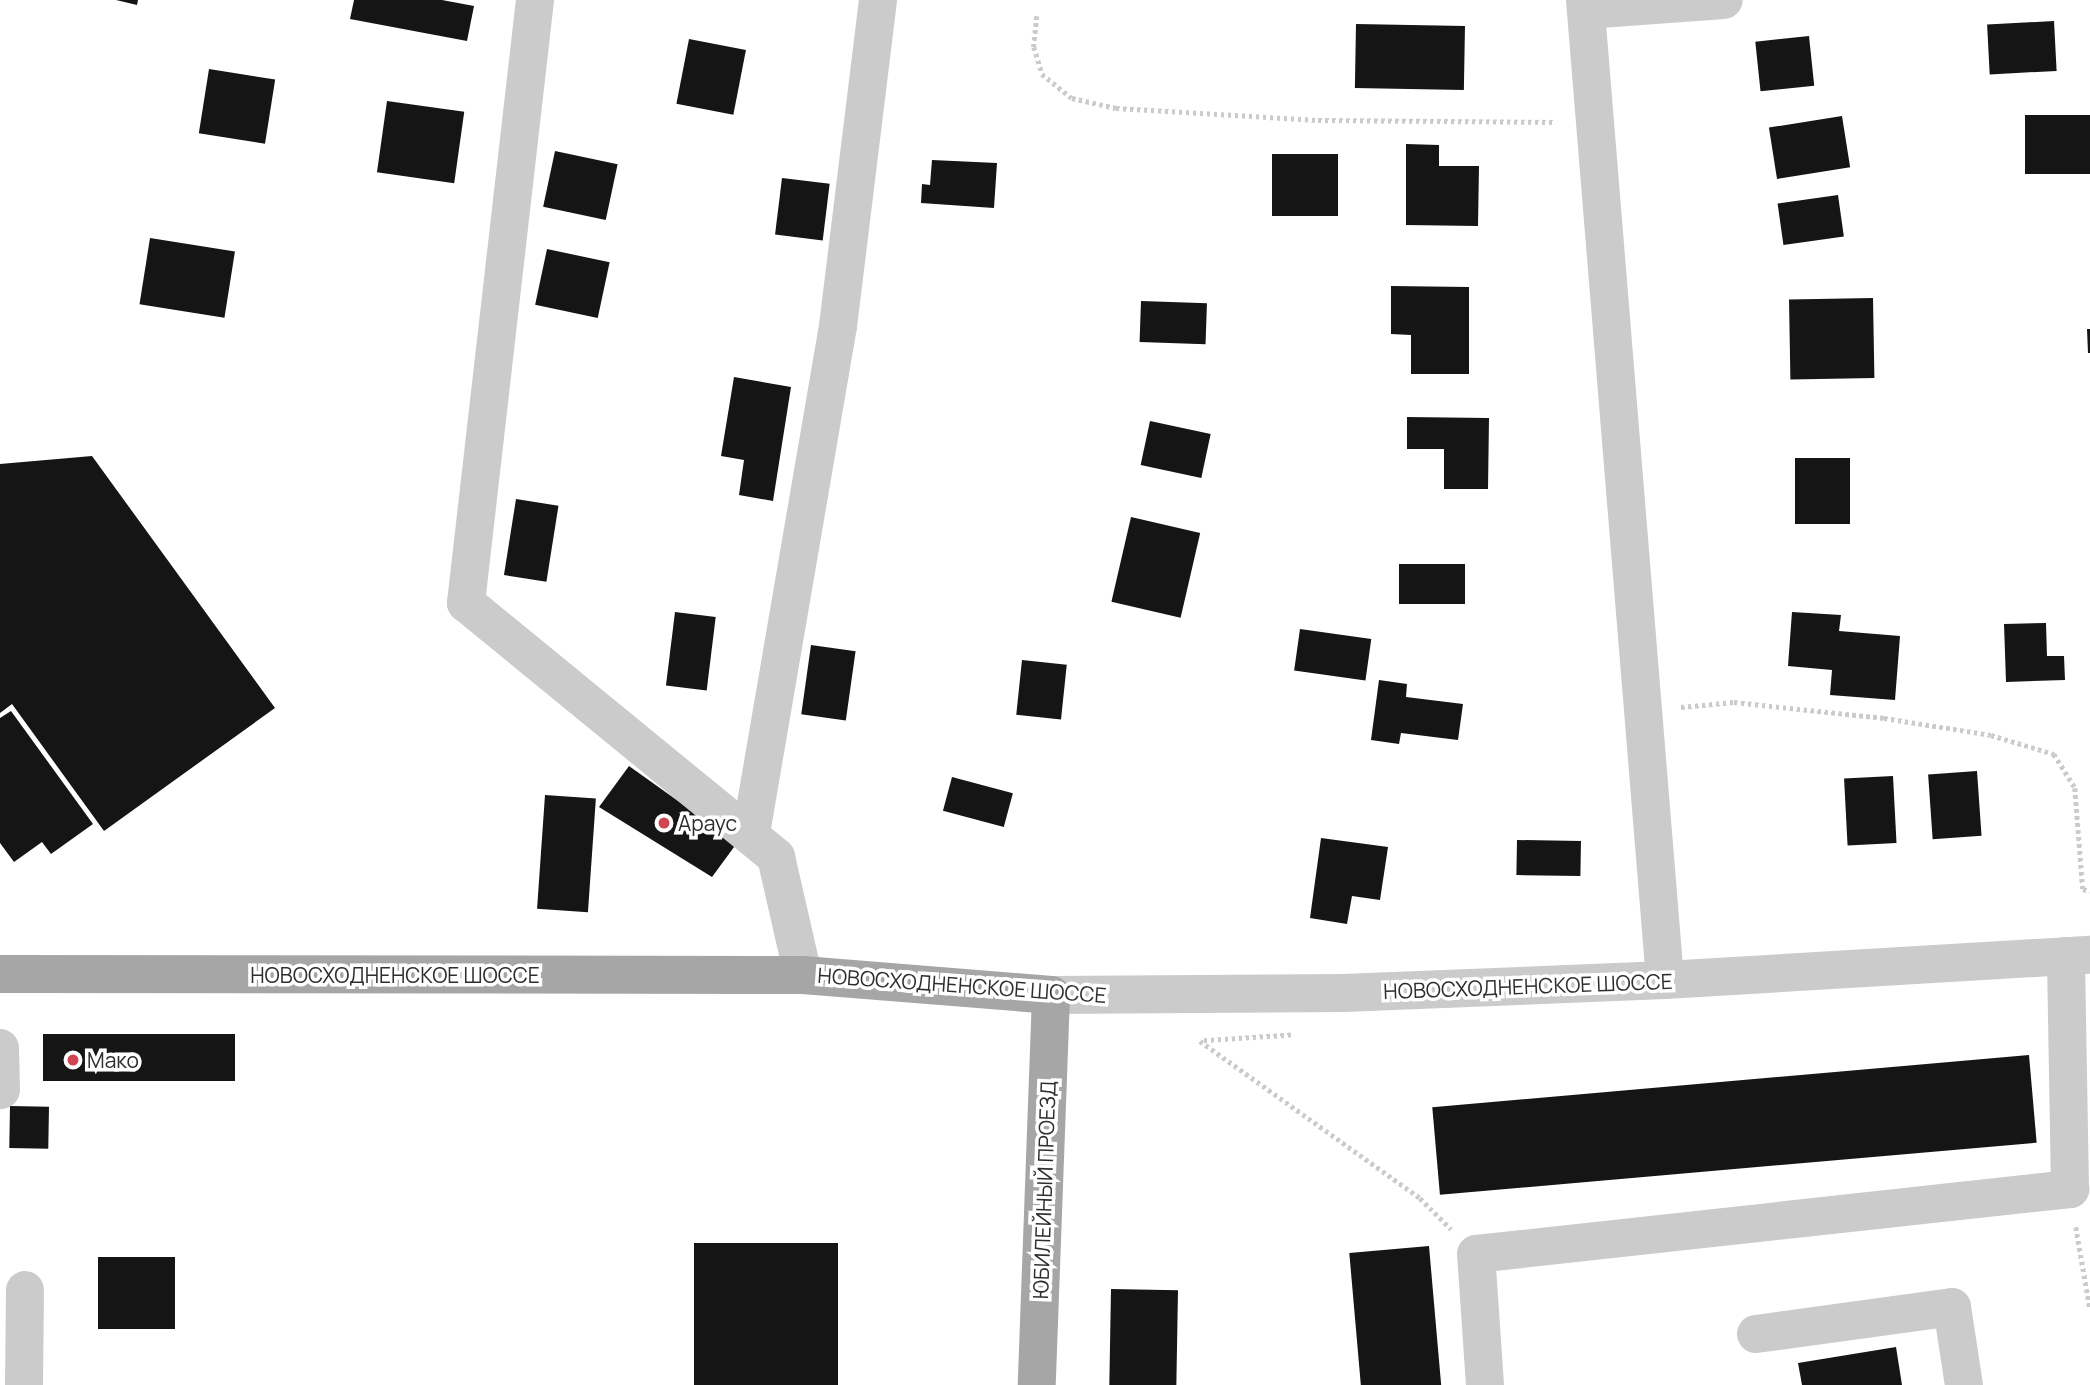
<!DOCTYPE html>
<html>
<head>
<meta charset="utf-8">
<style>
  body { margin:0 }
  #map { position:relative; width:2090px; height:1385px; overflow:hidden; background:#fff; font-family:Manrope,sans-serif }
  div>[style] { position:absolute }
  .building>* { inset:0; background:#151515; transform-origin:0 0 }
  .path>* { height:4.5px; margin-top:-2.25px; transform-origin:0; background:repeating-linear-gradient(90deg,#cbcbcb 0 3.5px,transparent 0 7px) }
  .minor>* { height:38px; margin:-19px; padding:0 19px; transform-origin:19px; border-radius:19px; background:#cbcbcb }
  .major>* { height:38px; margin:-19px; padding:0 19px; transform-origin:19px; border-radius:19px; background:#a6a6a6 }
  .dots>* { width:19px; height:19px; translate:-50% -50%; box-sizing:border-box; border:4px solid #fff; border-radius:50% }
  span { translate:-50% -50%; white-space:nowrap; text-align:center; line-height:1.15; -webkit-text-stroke:7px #fff; paint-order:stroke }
  .poi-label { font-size:21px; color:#2e2e2e }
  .left { translate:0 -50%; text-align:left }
  .street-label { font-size:21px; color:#2e2e2e }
</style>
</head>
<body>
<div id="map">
  <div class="building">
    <i style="clip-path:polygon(116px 0,138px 0,137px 5px)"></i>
    <i style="clip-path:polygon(354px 0,442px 0,474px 6px,467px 41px,350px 19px)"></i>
    <i style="left:2054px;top:21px;width:50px;height:67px;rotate:87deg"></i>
    <i style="left:1356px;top:24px;width:109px;height:64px;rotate:1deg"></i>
    <i style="left:1809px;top:36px;width:50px;height:54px;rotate:84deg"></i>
    <i style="left:689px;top:39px;width:58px;height:66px;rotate:11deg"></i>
    <i style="left:209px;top:69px;width:67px;height:65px;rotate:9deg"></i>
    <i style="left:387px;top:101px;width:78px;height:72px;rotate:8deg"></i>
    <i style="left:2090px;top:115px;width:59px;height:65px;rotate:90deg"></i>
    <i style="left:1842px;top:116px;width:52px;height:74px;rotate:81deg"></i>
    <i style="clip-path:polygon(1406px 144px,1439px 145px,1439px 166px,1479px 166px,1478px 226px,1406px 225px)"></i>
    <i style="left:555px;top:151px;width:64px;height:57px;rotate:12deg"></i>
    <i style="left:1272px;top:154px;width:66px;height:62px"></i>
    <i style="clip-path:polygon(932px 160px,997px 163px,994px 208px,921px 203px,922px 184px,930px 185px)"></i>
    <i style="left:782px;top:178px;width:48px;height:57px;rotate:7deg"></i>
    <i style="left:1838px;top:195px;width:42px;height:61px;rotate:82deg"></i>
    <i style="left:150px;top:238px;width:86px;height:67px;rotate:9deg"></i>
    <i style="left:547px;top:249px;width:64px;height:57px;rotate:12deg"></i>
    <i style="clip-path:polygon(1391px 286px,1469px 287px,1469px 374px,1411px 374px,1411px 335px,1391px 334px)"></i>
    <i style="left:1873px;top:298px;width:80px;height:84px;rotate:89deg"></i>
    <i style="left:1141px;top:301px;width:66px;height:41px;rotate:2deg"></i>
    <i style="clip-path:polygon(2087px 329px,2090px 329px,2090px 353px,2088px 353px)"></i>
    <i style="clip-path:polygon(734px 377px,791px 387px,773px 501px,739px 495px,744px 460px,721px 456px)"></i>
    <i style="clip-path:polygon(1407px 417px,1489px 418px,1488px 489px,1444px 489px,1444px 449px,1407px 449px)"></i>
    <i style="left:1150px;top:421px;width:62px;height:45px;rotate:12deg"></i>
    <i style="clip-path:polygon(92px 456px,275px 708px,104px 831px,12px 704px,0 713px,0 464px)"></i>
    <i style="left:1795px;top:458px;width:55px;height:66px"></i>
    <i style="left:516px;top:499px;width:43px;height:77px;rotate:9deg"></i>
    <i style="left:1131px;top:517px;width:71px;height:87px;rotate:13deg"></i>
    <i style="left:1399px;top:564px;width:66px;height:40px"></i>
    <i style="left:675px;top:612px;width:41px;height:74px;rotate:7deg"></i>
    <i style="clip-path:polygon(1792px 612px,1841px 615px,1839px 631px,1900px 636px,1895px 700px,1830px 695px,1832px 670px,1788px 666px)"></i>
    <i style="clip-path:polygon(2046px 623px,2047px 656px,2064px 656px,2065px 680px,2006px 682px,2004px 624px)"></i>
    <i style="left:1300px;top:629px;width:72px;height:42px;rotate:8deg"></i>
    <i style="left:811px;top:645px;width:45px;height:70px;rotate:8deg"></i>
    <i style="left:1022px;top:660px;width:45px;height:55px;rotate:6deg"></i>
    <i style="clip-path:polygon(1379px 680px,1407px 684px,1406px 697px,1463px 704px,1458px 740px,1401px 733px,1399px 744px,1371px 740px)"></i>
    <i style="clip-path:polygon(11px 711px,93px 824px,51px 854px,42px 842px,14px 862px,0 843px,0 718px)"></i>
    <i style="clip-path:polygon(629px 766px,737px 843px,712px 877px,599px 807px)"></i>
    <i style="left:1977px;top:771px;width:65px;height:49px;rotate:86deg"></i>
    <i style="left:1893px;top:776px;width:67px;height:49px;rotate:87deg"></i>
    <i style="left:952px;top:777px;width:63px;height:35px;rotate:15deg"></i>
    <i style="left:545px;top:795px;width:51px;height:114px;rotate:4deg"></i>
    <i style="clip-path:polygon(1321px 838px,1388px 847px,1380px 900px,1352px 896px,1347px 924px,1310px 918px)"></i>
    <i style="left:1517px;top:840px;width:64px;height:35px;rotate:1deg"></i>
    <i style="left:43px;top:1034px;width:192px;height:47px"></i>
    <i style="left:2029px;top:1055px;width:88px;height:599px;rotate:85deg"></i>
    <i style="left:10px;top:1106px;width:39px;height:42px;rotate:1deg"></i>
    <i style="left:694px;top:1243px;width:144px;height:142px"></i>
    <i style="left:1429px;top:1246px;width:140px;height:80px;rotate:85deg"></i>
    <i style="left:98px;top:1257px;width:77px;height:72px"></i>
    <i style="left:1111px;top:1289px;width:67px;height:96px;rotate:1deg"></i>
    <i style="clip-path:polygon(1896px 1347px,1902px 1385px,1802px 1385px,1798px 1363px)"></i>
  </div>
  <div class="path">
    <i style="left:1037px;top:16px;width:31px;rotate:96deg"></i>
    <i style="left:1034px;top:47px;width:28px;rotate:73deg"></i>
    <i style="left:1042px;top:74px;width:38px;rotate:39deg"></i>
    <i style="left:1072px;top:98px;width:45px;rotate:12.8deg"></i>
    <i style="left:1116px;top:108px;width:202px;rotate:3.4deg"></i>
    <i style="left:1318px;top:120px;width:238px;rotate:0.5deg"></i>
    <i style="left:1681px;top:707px;width:53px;rotate:-5.4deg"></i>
    <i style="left:1734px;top:702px;width:151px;rotate:6.1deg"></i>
    <i style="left:1884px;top:718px;width:108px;rotate:9deg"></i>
    <i style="left:1991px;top:735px;width:66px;rotate:16.8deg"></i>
    <i style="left:2054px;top:754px;width:40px;rotate:58deg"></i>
    <i style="left:2075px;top:788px;width:101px;rotate:85.5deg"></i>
    <i style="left:2083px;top:889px;width:7px;rotate:16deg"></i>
    <i style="left:1291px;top:1035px;width:91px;rotate:176.2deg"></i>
    <i style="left:1200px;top:1041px;width:270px;rotate:35.5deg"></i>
    <i style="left:1420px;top:1198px;width:44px;rotate:45deg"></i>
    <i style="left:2076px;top:1227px;width:83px;rotate:80.3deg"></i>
  </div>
  <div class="minor">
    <i style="left:535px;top:0;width:607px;rotate:96.53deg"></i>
    <i style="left:466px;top:603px;width:401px;rotate:39.3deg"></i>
    <i style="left:776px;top:857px;width:121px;rotate:77.1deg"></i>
    <i style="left:1585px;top:0;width:983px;rotate:85.33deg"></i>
    <i style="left:1586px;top:10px;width:138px;rotate:-4.1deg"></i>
    <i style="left:751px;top:833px;width:514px;rotate:-80.26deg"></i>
    <i style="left:838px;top:326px;width:328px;rotate:-83deg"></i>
    <i style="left:1051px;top:995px;width:292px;rotate:-0.4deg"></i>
    <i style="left:1343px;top:993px;width:322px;rotate:-2.3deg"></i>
    <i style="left:1665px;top:980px;width:426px;rotate:-3.4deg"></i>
    <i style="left:0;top:1048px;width:42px;rotate:88.6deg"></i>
    <i style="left:1756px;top:1334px;width:198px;rotate:-7.8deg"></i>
    <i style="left:1952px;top:1307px;width:79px;rotate:81.3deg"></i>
    <i style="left:24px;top:1385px;width:95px;rotate:-89.4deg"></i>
    <i style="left:1485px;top:1385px;width:131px;rotate:-93.9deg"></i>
    <i style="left:1476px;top:1254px;width:598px;rotate:-6.24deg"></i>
    <i style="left:2070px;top:1189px;width:233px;rotate:-91deg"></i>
  </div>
  <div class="major">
    <i style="left:0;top:974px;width:803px;rotate:0.07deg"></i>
    <i style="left:803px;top:975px;width:249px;rotate:4.6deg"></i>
    <i style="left:1051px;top:995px;width:390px;rotate:92.1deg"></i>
  </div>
  <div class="dots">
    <i style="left:664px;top:823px;background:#d04551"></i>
    <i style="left:73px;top:1060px;background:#d04551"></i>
  </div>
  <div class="poi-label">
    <span class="left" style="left:678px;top:823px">Араус</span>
    <span class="left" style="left:87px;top:1060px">Мако</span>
  </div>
  <div class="street-label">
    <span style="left:395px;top:975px">НОВОСХОДНЕНСКОЕ ШОССЕ</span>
    <span style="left:962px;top:985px;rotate:4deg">НОВОСХОДНЕНСКОЕ ШОССЕ</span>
    <span style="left:1528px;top:986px;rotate:-2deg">НОВОСХОДНЕНСКОЕ ШОССЕ</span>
    <span style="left:1044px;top:1190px;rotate:-88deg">ЮБИЛЕЙНЫЙ ПРОЕЗД</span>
  </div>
</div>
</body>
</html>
